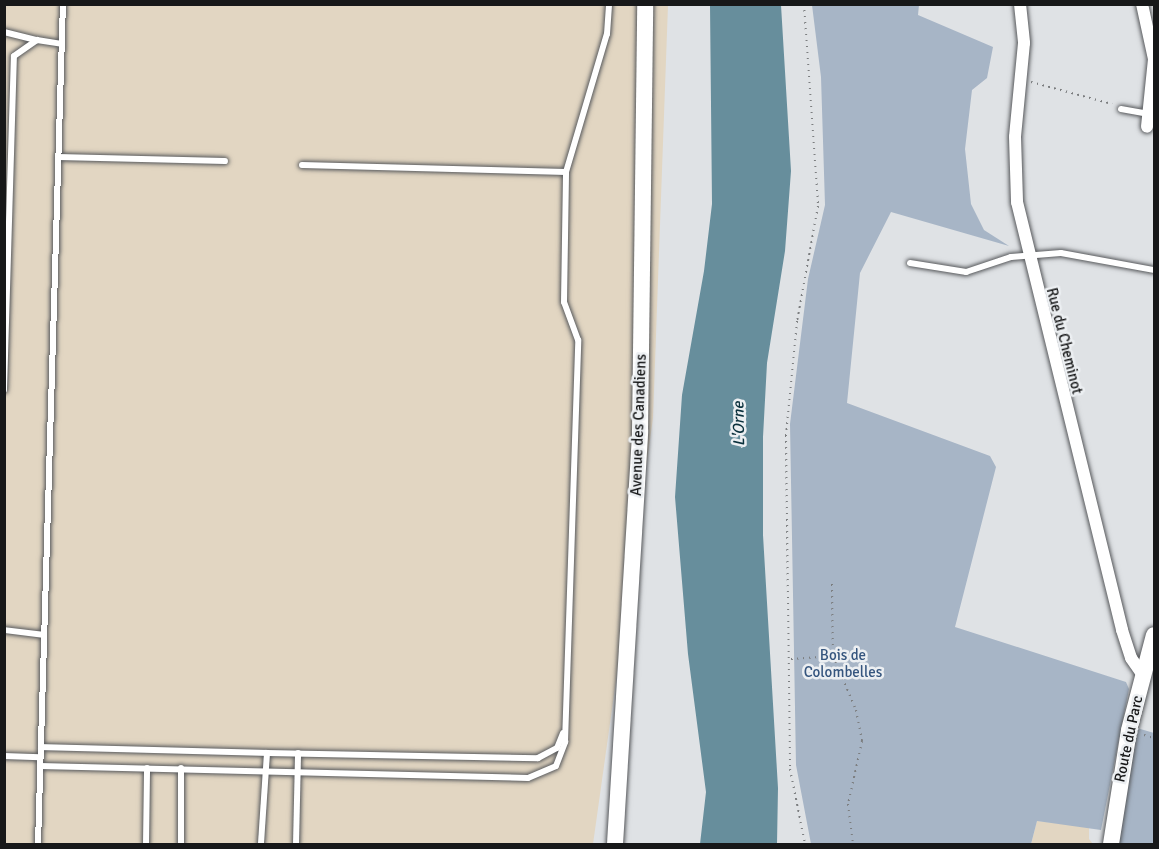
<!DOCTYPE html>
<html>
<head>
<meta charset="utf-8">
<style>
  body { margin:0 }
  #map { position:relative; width:1159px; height:849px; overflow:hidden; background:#dfe2e5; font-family:Signika,sans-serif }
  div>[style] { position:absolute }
  .industrial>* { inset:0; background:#e2d6c2 }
  .green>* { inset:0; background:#a7b5c6 }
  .water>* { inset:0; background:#678e9c }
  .path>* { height:2px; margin-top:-1px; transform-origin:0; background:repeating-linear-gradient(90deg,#7c7e80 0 1.5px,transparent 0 6px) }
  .roads { filter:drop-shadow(0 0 2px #57595c) drop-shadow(0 0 2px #57595c) }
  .lane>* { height:6px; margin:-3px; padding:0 3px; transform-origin:3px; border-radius:3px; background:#fff }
  .street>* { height:12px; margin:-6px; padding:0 6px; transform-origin:6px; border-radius:6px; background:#fff }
  .secondary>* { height:16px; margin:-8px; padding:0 8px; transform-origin:8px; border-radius:8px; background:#fff }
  span { translate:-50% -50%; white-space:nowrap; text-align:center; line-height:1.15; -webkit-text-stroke:5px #eceff2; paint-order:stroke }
  .street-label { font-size:15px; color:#171819 }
  .park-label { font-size:15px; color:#35557e }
  .water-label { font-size:16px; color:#0a303c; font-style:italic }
  .frame { position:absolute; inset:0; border:6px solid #171819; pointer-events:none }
</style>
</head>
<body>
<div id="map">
  <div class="industrial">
    <i style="clip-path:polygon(5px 5px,668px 5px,653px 418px,593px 844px,5px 844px)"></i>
    <i style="clip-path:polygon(1037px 821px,1089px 827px,1089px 839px,1093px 844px,1031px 844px)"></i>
  </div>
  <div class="green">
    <i style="clip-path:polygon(812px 5px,919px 5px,918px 15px,993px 47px,987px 78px,972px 90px,965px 149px,971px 204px,984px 230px,1009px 246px,891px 212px,860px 273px,847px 403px,990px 456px,996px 467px,955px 627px,1126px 682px,1129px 689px,1101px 830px,1037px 821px,1031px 844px,811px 844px,796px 765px,790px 424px,808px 279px,825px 205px,821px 77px)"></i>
    <i style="clip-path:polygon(1137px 728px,1154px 733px,1154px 844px,1119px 844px)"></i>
  </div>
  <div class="water">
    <i style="clip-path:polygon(710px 5px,781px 5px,791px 171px,785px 251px,767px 363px,763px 437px,763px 535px,778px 788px,777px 844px,700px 844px,706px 792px,688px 654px,675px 497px,682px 395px,704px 271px,712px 204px)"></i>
  </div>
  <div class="path">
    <i style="left:804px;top:4px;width:202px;rotate:86deg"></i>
    <i style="left:818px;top:206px;width:117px;rotate:100.3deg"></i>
    <i style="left:797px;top:321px;width:115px;rotate:95.5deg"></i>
    <i style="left:786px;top:435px;width:334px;rotate:89.3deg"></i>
    <i style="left:790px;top:769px;width:76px;rotate:78.7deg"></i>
    <i style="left:1031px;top:82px;width:84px;rotate:15.2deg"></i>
    <i style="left:832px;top:584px;width:72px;rotate:89.2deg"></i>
    <i style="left:833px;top:656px;width:59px;rotate:66.9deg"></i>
    <i style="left:856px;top:710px;width:32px;rotate:79deg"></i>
    <i style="left:862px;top:741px;width:65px;rotate:102.5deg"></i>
    <i style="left:848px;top:804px;width:40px;rotate:82.9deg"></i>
    <i style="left:791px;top:659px;width:42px;rotate:-4.1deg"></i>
    <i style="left:1144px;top:735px;width:10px;rotate:17deg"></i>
  </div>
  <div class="roads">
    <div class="lane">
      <i style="left:4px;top:32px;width:34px;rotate:14deg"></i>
      <i style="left:1121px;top:109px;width:27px;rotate:10deg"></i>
      <i style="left:58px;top:157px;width:167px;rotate:1.4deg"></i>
      <i style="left:302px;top:165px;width:264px;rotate:1.5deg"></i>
      <i style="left:910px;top:263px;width:57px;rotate:9.1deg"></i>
      <i style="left:966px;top:272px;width:47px;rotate:-18.4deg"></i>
      <i style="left:1011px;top:257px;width:50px;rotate:-4.6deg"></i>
      <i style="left:1061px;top:253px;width:95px;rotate:10.4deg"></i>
      <i style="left:4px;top:390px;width:334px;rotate:-88.3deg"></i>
      <i style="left:14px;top:56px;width:28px;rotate:-35deg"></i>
      <i style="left:37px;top:40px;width:25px;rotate:9deg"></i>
      <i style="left:4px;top:630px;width:40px;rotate:7.1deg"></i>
      <i style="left:41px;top:747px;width:226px;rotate:1.5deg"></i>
      <i style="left:267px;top:753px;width:91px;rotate:93.8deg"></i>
      <i style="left:267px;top:753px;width:271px;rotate:1.1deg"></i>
      <i style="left:538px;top:758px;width:21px;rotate:-28deg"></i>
      <i style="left:557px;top:748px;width:16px;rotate:-68deg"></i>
      <i style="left:4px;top:756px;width:36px;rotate:2deg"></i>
      <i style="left:40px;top:766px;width:488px;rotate:1.4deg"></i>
      <i style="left:528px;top:778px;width:30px;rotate:-23deg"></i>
      <i style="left:556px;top:766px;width:26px;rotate:-69deg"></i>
      <i style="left:565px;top:742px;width:402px;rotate:-88.1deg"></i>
      <i style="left:578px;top:340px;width:40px;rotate:-110.2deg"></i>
      <i style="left:564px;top:302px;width:130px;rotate:-89.1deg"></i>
      <i style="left:566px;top:172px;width:144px;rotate:-73.5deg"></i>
      <i style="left:607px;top:34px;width:30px;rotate:-86deg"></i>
      <i style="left:38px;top:844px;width:840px;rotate:-88.3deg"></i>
      <i style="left:146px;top:844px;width:76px;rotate:-89.2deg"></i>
      <i style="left:181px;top:844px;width:76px;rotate:-90deg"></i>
      <i style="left:296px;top:844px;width:91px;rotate:-88.7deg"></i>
    </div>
    <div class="street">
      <i style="left:1020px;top:4px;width:39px;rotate:84deg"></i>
      <i style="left:1024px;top:43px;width:94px;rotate:95.5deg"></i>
      <i style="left:1015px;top:137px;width:65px;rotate:88.2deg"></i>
      <i style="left:1017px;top:202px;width:441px;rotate:76.2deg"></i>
      <i style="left:1122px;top:630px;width:29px;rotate:72deg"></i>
      <i style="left:1131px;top:658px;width:21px;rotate:55deg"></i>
      <i style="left:1142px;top:4px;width:56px;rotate:77.7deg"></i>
      <i style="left:1154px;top:59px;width:68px;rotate:95.9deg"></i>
    </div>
    <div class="secondary">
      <i style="left:615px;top:844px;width:412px;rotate:-86.5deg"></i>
      <i style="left:640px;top:433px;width:429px;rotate:-89.3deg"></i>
      <i style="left:1111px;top:844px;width:115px;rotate:-81deg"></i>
      <i style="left:1129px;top:730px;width:98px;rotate:-75.3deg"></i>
    </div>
  </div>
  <div class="street-label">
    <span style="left:1064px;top:341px;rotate:76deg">Rue du Cheminot</span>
    <span style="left:639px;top:425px;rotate:-88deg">Avenue des Canadiens</span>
    <span style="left:1129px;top:739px;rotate:-78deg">Route du Parc</span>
  </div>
  <div class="park-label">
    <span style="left:843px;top:664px">Bois de<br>Colombelles</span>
  </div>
  <div class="water-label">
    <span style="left:739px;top:424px;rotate:-91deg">L'Orne</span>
  </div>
  <div class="frame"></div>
</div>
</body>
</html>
